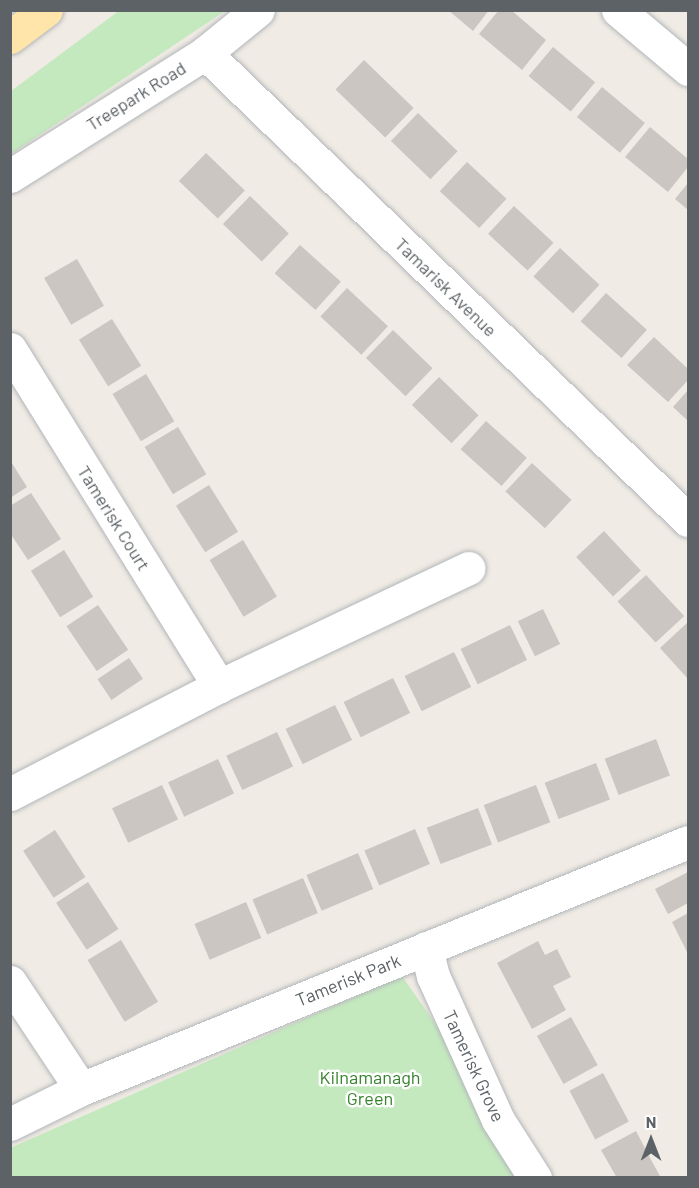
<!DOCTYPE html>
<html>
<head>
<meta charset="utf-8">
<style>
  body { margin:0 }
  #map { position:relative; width:699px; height:1188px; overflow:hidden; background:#f0ebe4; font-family:Barlow,sans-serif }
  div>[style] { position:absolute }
  .green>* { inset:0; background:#c5e9bf }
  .building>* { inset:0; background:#cbc6c1; transform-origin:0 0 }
  .roads { filter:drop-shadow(0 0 2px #b2b6ba) drop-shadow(0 0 2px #b2b6ba) }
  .minor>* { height:33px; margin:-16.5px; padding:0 16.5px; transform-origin:16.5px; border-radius:16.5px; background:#fff }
  .major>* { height:33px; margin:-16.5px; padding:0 16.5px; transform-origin:16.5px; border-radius:16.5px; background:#ffe5aa }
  span { translate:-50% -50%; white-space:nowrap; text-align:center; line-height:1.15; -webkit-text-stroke:5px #fff; paint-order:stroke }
  .street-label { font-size:18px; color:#5c6266 }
  .park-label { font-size:18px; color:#36832d }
  .frame { position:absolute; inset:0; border:12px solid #5c6266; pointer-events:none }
  .north { position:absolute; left:621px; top:1110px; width:60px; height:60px; -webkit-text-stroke:4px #fff; paint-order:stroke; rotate:0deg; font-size:16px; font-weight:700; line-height:24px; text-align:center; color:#5c6266 }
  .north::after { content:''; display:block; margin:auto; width:21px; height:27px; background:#5c6266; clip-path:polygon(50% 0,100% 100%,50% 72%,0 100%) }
</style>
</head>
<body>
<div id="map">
  <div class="green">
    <i style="clip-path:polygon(120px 10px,225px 11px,11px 154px,11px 91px)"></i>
    <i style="clip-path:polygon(402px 976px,446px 1039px,526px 1177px,11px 1177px,10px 1148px)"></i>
  </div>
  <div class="building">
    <i style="clip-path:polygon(448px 10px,489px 10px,473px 31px)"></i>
    <i style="clip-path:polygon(499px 10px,511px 10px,546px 40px,522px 70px,479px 34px)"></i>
    <i style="left:553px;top:47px;width:55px;height:38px;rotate:40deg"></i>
    <i style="left:364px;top:60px;width:69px;height:41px;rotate:44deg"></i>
    <i style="left:602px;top:87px;width:56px;height:39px;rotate:40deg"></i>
    <i style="left:418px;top:113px;width:55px;height:39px;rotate:44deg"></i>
    <i style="clip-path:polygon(650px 127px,688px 159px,688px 167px,668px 192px,625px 157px)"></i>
    <i style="left:206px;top:153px;width:54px;height:39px;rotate:44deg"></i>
    <i style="left:467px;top:162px;width:54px;height:40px;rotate:43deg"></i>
    <i style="clip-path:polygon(688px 183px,688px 210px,675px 199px)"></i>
    <i style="left:250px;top:196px;width:54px;height:39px;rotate:44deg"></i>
    <i style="left:514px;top:206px;width:54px;height:38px;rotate:43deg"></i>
    <i style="left:300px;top:245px;width:55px;height:38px;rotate:42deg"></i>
    <i style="left:560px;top:248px;width:54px;height:39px;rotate:43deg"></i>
    <i style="left:77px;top:259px;width:54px;height:38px;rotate:60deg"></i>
    <i style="left:347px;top:288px;width:56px;height:39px;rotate:43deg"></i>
    <i style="left:606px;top:293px;width:55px;height:38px;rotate:42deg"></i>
    <i style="left:112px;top:319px;width:55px;height:39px;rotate:58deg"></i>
    <i style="left:393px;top:330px;width:55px;height:39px;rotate:44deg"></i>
    <i style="clip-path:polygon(654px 337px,688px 369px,688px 380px,668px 402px,627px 365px)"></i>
    <i style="left:146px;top:374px;width:55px;height:39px;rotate:59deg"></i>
    <i style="left:439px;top:377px;width:55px;height:39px;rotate:44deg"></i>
    <i style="clip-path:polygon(688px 390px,688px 421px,673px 407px)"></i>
    <i style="left:486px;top:421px;width:55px;height:38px;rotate:42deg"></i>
    <i style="left:178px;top:427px;width:55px;height:39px;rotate:59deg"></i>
    <i style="clip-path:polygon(10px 460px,27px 487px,10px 498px)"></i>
    <i style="left:532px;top:463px;width:54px;height:39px;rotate:43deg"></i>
    <i style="left:209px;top:485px;width:55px;height:39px;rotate:58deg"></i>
    <i style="clip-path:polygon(31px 493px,61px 539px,28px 560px,10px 533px,10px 506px)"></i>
    <i style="left:604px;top:531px;width:54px;height:38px;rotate:47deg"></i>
    <i style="left:243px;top:540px;width:66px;height:39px;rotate:59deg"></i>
    <i style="left:64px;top:550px;width:55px;height:39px;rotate:58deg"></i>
    <i style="left:646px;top:575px;width:56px;height:39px;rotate:47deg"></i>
    <i style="left:98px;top:605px;width:54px;height:38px;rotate:56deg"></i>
    <i style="left:543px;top:609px;width:39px;height:28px;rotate:64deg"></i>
    <i style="clip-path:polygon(688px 622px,688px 679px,660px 648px)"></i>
    <i style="left:510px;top:625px;width:39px;height:55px;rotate:64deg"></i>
    <i style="left:454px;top:652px;width:39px;height:55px;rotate:64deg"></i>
    <i style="left:129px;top:658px;width:25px;height:38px;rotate:56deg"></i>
    <i style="left:393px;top:678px;width:39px;height:55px;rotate:64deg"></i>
    <i style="left:335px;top:705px;width:39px;height:55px;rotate:64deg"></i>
    <i style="left:277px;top:732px;width:38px;height:56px;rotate:65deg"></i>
    <i style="left:656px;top:739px;width:39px;height:55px;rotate:69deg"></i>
    <i style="left:218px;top:759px;width:38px;height:55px;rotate:65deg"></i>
    <i style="left:596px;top:763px;width:39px;height:55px;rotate:69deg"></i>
    <i style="left:162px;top:785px;width:38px;height:55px;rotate:65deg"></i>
    <i style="left:536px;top:785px;width:40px;height:56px;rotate:69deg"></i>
    <i style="left:478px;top:808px;width:39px;height:55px;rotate:69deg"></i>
    <i style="left:415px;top:829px;width:38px;height:55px;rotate:67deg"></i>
    <i style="left:55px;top:830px;width:56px;height:38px;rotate:57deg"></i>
    <i style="left:358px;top:853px;width:39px;height:56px;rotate:67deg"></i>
    <i style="clip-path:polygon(688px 872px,688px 903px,668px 914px,655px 889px)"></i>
    <i style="left:303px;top:878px;width:38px;height:55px;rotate:67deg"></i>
    <i style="left:88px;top:882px;width:56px;height:38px;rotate:57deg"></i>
    <i style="left:246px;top:902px;width:39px;height:56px;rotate:67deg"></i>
    <i style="clip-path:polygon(688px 913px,688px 954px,672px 922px)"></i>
    <i style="left:121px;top:940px;width:72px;height:39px;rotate:59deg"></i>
    <i style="clip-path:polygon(538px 941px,545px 955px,557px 949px,571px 977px,553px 986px,566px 1010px,532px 1029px,497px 963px)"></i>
    <i style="left:571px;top:1017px;width:55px;height:39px;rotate:61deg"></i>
    <i style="left:603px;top:1073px;width:55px;height:38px;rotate:62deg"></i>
    <i style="clip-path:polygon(636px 1131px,649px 1156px,661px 1178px,617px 1178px,601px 1150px)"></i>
  </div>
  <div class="roads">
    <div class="minor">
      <i style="left:618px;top:10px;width:92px;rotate:40.1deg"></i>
      <i style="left:205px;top:53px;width:672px;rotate:44.04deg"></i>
      <i style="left:10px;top:176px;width:231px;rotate:-32.2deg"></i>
      <i style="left:205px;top:53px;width:68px;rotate:-39.1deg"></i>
      <i style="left:10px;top:349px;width:397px;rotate:58.2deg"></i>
      <i style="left:10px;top:794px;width:235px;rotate:-27.3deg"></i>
      <i style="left:219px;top:686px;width:276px;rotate:-25.3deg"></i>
      <i style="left:426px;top:948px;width:29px;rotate:76deg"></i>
      <i style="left:433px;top:976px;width:158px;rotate:65.7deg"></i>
      <i style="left:498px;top:1120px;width:69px;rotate:57.5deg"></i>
      <i style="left:10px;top:982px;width:128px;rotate:56.4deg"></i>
      <i style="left:10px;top:1124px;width:79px;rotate:-26.2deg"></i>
      <i style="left:81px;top:1089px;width:655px;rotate:-22.14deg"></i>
    </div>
    <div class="major">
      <i style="left:10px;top:37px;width:45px;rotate:-36.9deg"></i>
    </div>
  </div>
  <div class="street-label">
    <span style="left:136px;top:96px;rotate:-32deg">Treepark Road</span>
    <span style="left:446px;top:287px;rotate:44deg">Tamarisk Avenue</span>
    <span style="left:114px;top:518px;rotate:58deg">Tamerisk Court</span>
    <span style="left:348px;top:980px;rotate:-22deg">Tamerisk Park</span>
    <span style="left:474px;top:1066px;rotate:65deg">Tamerisk Grove</span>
  </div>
  <div class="park-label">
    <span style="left:370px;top:1088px">Kilnamanagh<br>Green</span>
  </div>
  <div class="frame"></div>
  <div class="north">N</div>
</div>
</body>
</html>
